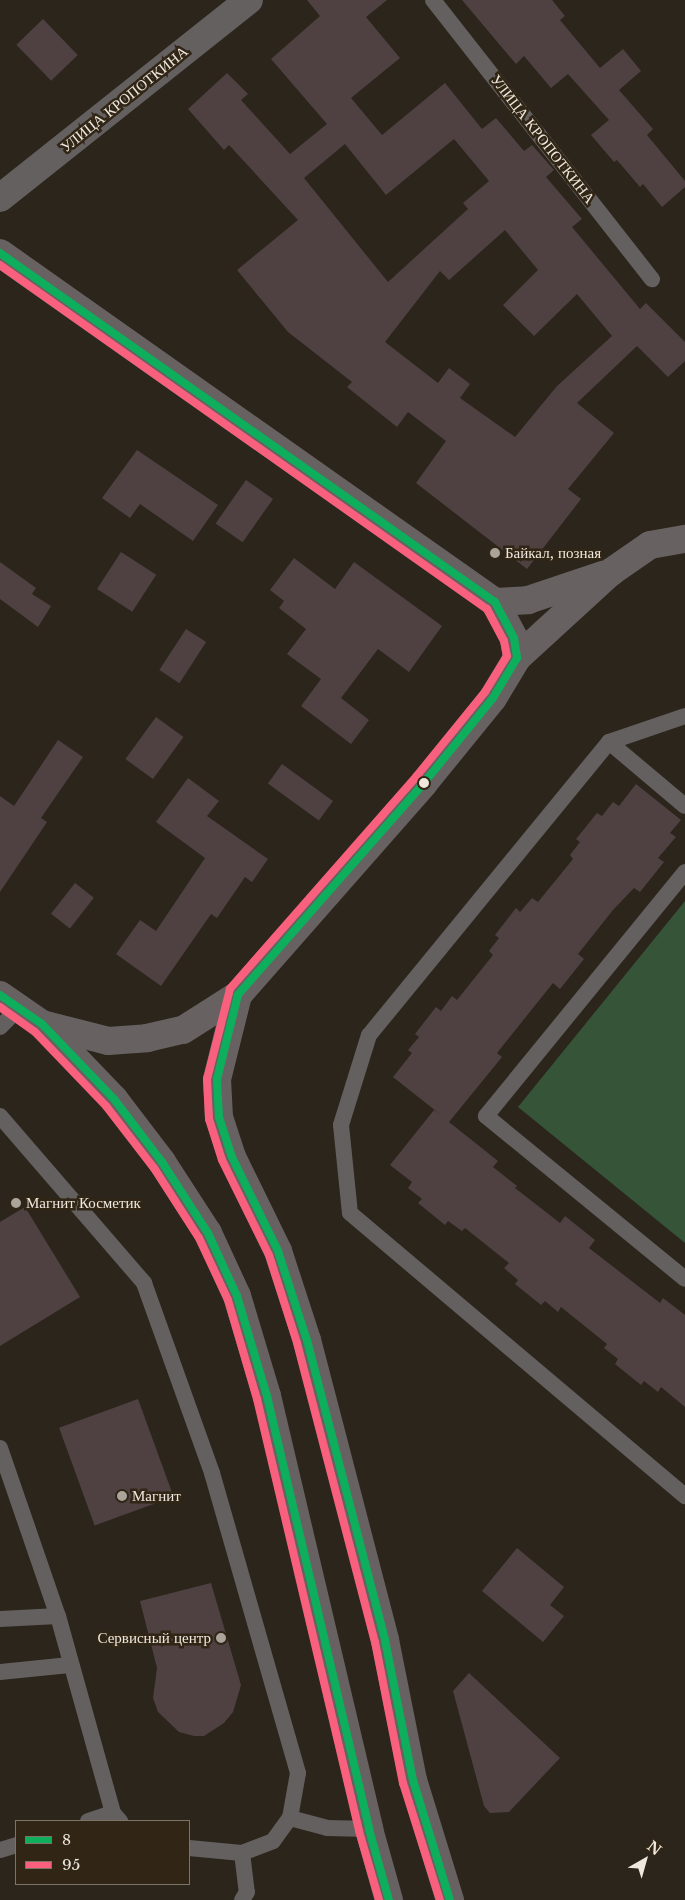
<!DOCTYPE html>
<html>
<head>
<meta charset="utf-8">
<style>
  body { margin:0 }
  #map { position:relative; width:685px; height:1900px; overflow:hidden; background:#2b251c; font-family:"Libre Baskerville",serif }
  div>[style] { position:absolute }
  .green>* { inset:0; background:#355438 }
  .building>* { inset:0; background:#4f4141; transform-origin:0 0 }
  .lane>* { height:16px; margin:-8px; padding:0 8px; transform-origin:8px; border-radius:8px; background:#64605f }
  .street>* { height:28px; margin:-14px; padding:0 14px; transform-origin:14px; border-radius:14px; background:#64605f }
  .secondary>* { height:28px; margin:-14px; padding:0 14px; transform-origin:14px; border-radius:14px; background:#676261 }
  .bus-1>* { height:8px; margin:-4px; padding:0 4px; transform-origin:4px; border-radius:4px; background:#0daf5c }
  .bus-2>* { height:8px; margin:-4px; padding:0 4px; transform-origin:4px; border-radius:4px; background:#f8607d }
  .dots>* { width:14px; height:14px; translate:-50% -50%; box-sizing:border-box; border:2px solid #312616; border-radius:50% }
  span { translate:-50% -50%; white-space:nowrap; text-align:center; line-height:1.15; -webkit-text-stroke:5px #312616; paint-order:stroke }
  .street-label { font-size:15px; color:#efe8de }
  .poi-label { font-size:15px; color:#efe8de }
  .left { translate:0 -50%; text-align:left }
  .right { translate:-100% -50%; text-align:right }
  .legend { position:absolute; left:15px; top:1820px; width:175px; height:65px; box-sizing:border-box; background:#312616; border:1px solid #7d7466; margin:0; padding:6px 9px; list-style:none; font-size:15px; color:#efe8de }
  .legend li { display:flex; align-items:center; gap:10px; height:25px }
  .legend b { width:25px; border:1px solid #7d7466 }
  .north { position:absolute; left:620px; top:1835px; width:50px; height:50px; -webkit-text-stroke:4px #312616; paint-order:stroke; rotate:38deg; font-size:14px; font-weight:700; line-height:20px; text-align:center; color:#efe8de }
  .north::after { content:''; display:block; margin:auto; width:18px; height:22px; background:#efe8de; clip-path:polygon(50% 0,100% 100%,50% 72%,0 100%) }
</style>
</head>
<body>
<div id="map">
  <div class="green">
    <i style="clip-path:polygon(685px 901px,685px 1243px,518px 1107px)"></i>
  </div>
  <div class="building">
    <i style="clip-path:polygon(evenodd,307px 0,387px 0,366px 17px,400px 58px,351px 98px,382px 135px,445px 83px,482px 129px,496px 118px,524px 151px,532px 145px,554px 170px,546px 177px,582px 219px,572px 227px,640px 309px,646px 303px,685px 342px,685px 361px,668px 377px,637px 346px,577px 403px,614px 433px,568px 489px,581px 499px,527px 569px,416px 483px,446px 441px,408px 412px,397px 427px,347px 387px,352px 382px,288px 332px,237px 270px,298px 220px,229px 145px,224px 150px,188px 109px,227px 73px,248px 94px,241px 100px,290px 154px,327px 124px,271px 59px,320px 16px,307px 0,454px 139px,489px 181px,463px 203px,468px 209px,388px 282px,304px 178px,345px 144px,386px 195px,454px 139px,307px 0,505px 230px,538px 270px,503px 305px,534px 336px,577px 294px,612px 336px,557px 386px,515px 437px,460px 398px,470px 384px,449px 368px,438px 383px,385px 342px,440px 271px,449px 280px,505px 230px)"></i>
    <i style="clip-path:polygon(462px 0,552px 0,565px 16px,560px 20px,600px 68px,623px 49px,641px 71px,619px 90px,653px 129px,647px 135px,685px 181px,685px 187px,662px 207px,643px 184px,640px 187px,617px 160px,614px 162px,591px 135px,609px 120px,568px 74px,551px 88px,524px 56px,516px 64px)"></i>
    <i style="left:43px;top:19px;width:50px;height:37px;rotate:46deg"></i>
    <i style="clip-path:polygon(137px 450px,218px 505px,193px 541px,140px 504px,130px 518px,102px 498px)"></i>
    <i style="left:246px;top:480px;width:33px;height:53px;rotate:35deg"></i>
    <i style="left:121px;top:552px;width:42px;height:44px;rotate:33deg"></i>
    <i style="clip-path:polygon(294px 558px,335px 589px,354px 562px,442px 626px,409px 672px,378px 649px,341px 698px,369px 720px,351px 744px,301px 706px,321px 679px,287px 654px,306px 629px,279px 608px,284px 601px,270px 590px)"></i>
    <i style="clip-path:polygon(0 562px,36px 588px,32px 594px,51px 606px,38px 627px,0 599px)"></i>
    <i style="left:186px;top:629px;width:24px;height:49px;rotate:33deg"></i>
    <i style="left:156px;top:717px;width:34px;height:52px;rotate:36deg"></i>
    <i style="clip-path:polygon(58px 740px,83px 757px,41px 818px,47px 822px,0 892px,0 796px,14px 806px)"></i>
    <i style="left:282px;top:764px;width:63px;height:24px;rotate:36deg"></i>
    <i style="clip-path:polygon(188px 778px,219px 801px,207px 816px,268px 859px,252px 882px,245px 877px,217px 918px,211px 914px,161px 986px,116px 954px,140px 920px,156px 931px,205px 858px,156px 822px)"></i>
    <i style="clip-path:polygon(636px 784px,681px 820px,670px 833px,676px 837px,658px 858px,664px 862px,640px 892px,634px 888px,613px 910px,578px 954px,584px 959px,560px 989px,553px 983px,497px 1053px,502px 1057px,449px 1122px,498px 1161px,493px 1167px,517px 1186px,515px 1188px,560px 1223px,565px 1216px,595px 1240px,589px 1248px,660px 1303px,663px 1298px,685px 1315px,685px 1407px,661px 1387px,658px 1392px,644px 1381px,641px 1385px,615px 1364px,618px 1359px,604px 1348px,607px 1344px,561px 1307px,558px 1312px,545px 1301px,541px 1305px,515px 1284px,518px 1280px,504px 1268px,509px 1263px,465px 1228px,462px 1231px,448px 1221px,445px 1225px,418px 1203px,422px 1199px,408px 1188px,412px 1182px,390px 1165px,434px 1110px,441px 1115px,393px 1077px,412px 1053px,408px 1050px,419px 1037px,415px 1034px,436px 1007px,441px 1011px,452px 996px,457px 1000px,493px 955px,489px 951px,499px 938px,495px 935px,516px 908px,520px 912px,532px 898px,538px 902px,573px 859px,570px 855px,580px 842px,576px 839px,597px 813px,602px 816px,613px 802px,619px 806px)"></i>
    <i style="left:75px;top:883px;width:24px;height:39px;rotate:38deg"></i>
    <i style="clip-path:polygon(25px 1207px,80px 1297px,0 1346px,0 1222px)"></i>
    <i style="left:138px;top:1399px;width:104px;height:84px;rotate:70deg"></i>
    <i style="clip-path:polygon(517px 1548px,564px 1587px,550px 1605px,564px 1616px,543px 1642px,482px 1591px)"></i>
    <i style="clip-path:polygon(211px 1583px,241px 1685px,233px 1712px,224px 1723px,204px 1736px,194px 1736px,179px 1732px,158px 1712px,153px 1698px,157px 1668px,140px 1601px)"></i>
    <i style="clip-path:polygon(469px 1673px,560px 1758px,509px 1812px,490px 1813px,484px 1806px,453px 1691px)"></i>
  </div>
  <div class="lane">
    <i style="left:433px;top:0;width:355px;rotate:51.9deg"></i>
    <i style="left:685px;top:716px;width:80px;rotate:161.1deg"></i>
    <i style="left:609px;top:742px;width:379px;rotate:129.3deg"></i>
    <i style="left:369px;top:1035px;width:94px;rotate:107.3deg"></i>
    <i style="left:341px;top:1125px;width:88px;rotate:84.2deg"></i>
    <i style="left:350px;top:1213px;width:439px;rotate:40.2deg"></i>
    <i style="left:609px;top:742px;width:99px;rotate:40.1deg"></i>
    <i style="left:685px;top:872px;width:315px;rotate:129.2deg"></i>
    <i style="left:486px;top:1116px;width:257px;rotate:39.3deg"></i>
    <i style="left:0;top:1027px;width:27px;rotate:-45deg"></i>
    <i style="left:0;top:1116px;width:221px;rotate:49.2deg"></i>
    <i style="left:144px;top:1283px;width:202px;rotate:70.3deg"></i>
    <i style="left:212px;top:1473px;width:312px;rotate:74deg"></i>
    <i style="left:298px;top:1773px;width:46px;rotate:100.1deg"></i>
    <i style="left:0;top:1448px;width:178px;rotate:71deg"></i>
    <i style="left:58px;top:1616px;width:205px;rotate:74.4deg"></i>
    <i style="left:113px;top:1813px;width:11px;rotate:49deg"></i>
    <i style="left:0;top:1619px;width:58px;rotate:-3deg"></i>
    <i style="left:0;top:1672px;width:70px;rotate:-5.7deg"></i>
    <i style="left:88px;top:1821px;width:26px;rotate:-18deg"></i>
    <i style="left:189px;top:1848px;width:53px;rotate:5.4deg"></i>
    <i style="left:242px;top:1853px;width:33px;rotate:-21deg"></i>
    <i style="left:273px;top:1841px;width:29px;rotate:-54deg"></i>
    <i style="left:290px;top:1818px;width:38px;rotate:15deg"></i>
    <i style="left:327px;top:1828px;width:42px;rotate:1.4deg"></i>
    <i style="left:0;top:1850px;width:17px;rotate:-17deg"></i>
    <i style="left:242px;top:1853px;width:39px;rotate:83deg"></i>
    <i style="left:247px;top:1892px;width:9px;rotate:122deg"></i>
  </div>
  <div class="street">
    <i style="left:0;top:198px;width:318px;rotate:-38.5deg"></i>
  </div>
  <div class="secondary">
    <i style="left:0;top:253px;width:606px;rotate:35.19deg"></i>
    <i style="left:495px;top:602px;width:33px;rotate:-3deg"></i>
    <i style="left:528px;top:600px;width:88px;rotate:-18.6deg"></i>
    <i style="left:517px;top:658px;width:127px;rotate:-42.5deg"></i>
    <i style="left:611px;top:572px;width:47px;rotate:-34.7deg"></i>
    <i style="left:650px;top:545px;width:36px;rotate:-10deg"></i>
    <i style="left:0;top:995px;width:51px;rotate:34.6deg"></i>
    <i style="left:42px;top:1024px;width:104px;rotate:46.2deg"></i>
    <i style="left:114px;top:1099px;width:79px;rotate:52.7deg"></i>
    <i style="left:162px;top:1162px;width:85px;rotate:57.1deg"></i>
    <i style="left:208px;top:1233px;width:69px;rotate:65.3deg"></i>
    <i style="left:237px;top:1296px;width:104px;rotate:73.3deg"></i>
    <i style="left:267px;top:1396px;width:445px;rotate:76.7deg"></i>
    <i style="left:369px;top:1829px;width:74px;rotate:74.3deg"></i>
    <i style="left:238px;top:995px;width:87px;rotate:104deg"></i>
    <i style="left:217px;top:1079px;width:38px;rotate:87deg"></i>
    <i style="left:219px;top:1117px;width:42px;rotate:72deg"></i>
    <i style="left:232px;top:1157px;width:105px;rotate:63.9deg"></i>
    <i style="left:278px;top:1251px;width:94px;rotate:72deg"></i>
    <i style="left:307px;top:1340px;width:310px;rotate:75.4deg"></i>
    <i style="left:385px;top:1640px;width:143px;rotate:78.7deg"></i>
    <i style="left:413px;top:1780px;width:126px;rotate:72.9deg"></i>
    <i style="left:42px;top:1024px;width:68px;rotate:14.4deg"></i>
    <i style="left:108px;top:1041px;width:39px;rotate:-4deg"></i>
    <i style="left:147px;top:1038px;width:37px;rotate:-13deg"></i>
    <i style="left:183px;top:1030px;width:65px;rotate:-32.5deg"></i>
    <i style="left:238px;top:995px;width:282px;rotate:-48.7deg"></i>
    <i style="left:424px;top:783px;width:109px;rotate:-50.9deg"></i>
    <i style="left:493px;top:698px;width:47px;rotate:-59deg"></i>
    <i style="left:517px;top:658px;width:20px;rotate:-99deg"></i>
    <i style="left:514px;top:638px;width:41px;rotate:-117.8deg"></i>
  </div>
  <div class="bus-1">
    <i style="left:0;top:253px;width:606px;rotate:35.19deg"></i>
    <i style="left:495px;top:602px;width:41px;rotate:62.2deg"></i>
    <i style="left:514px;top:638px;width:20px;rotate:81deg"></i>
    <i style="left:517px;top:658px;width:47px;rotate:121deg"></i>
    <i style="left:493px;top:698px;width:109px;rotate:129.1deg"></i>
    <i style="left:424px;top:783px;width:282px;rotate:131.3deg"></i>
    <i style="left:238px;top:995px;width:87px;rotate:104deg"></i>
    <i style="left:217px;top:1079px;width:38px;rotate:87deg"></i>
    <i style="left:219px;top:1117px;width:42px;rotate:72deg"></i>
    <i style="left:232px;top:1157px;width:105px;rotate:63.9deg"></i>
    <i style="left:278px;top:1251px;width:94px;rotate:72deg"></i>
    <i style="left:307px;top:1340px;width:310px;rotate:75.4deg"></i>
    <i style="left:385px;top:1640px;width:143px;rotate:78.7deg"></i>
    <i style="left:413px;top:1780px;width:126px;rotate:72.9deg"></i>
    <i style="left:0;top:995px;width:51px;rotate:34.6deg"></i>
    <i style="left:42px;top:1024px;width:104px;rotate:46.2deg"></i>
    <i style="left:114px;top:1099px;width:79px;rotate:52.7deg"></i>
    <i style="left:162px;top:1162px;width:85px;rotate:57.1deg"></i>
    <i style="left:208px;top:1233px;width:69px;rotate:65.3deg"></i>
    <i style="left:237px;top:1296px;width:104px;rotate:73.3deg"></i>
    <i style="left:267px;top:1396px;width:445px;rotate:76.7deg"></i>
    <i style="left:369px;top:1829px;width:74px;rotate:74.3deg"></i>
  </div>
  <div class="bus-2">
    <i style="left:0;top:265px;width:596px;rotate:35.24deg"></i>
    <i style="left:487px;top:609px;width:36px;rotate:62deg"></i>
    <i style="left:504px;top:641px;width:15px;rotate:79deg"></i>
    <i style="left:507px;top:656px;width:42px;rotate:121.4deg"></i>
    <i style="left:485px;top:692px;width:109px;rotate:129.1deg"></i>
    <i style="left:416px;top:777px;width:282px;rotate:131.3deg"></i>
    <i style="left:230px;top:989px;width:93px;rotate:104.3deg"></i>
    <i style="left:207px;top:1079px;width:40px;rotate:87.1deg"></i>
    <i style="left:209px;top:1119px;width:43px;rotate:72.4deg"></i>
    <i style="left:222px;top:1160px;width:106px;rotate:63.7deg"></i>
    <i style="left:269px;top:1255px;width:92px;rotate:72.3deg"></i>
    <i style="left:297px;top:1343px;width:309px;rotate:75.4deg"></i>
    <i style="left:375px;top:1642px;width:144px;rotate:78.8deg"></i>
    <i style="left:403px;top:1783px;width:123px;rotate:72.5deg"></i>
    <i style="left:0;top:1007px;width:43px;rotate:35.5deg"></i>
    <i style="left:35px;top:1032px;width:103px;rotate:46.2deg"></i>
    <i style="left:106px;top:1106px;width:78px;rotate:52.3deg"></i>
    <i style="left:154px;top:1168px;width:83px;rotate:57.3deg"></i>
    <i style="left:199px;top:1238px;width:68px;rotate:64.9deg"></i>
    <i style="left:228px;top:1300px;width:103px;rotate:73.7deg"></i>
    <i style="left:257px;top:1399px;width:444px;rotate:76.7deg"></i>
    <i style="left:359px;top:1831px;width:72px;rotate:73.8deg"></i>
  </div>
  <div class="dots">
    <i style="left:495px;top:553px;background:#aaa49a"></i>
    <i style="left:424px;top:783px;background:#efe8de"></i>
    <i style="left:16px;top:1203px;background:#aaa49a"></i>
    <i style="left:122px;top:1496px;background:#aaa49a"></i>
    <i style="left:221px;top:1638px;background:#aaa49a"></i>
  </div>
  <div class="street-label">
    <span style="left:124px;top:99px;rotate:-39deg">УЛИЦА КРОПОТКИНА</span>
    <span style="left:543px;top:139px;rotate:52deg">УЛИЦА КРОПОТКИНА</span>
  </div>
  <div class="poi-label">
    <span class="left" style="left:505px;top:553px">Байкал, позная</span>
    <span class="left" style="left:26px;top:1203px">Магнит Косметик</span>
    <span class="left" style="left:132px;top:1496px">Магнит</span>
    <span class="right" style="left:211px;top:1638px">Сервисный центр</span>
  </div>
  <ul class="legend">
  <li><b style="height:6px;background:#0daf5c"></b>8</li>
  <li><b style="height:6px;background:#f8607d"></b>95</li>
  </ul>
  <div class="north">N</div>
</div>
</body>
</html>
